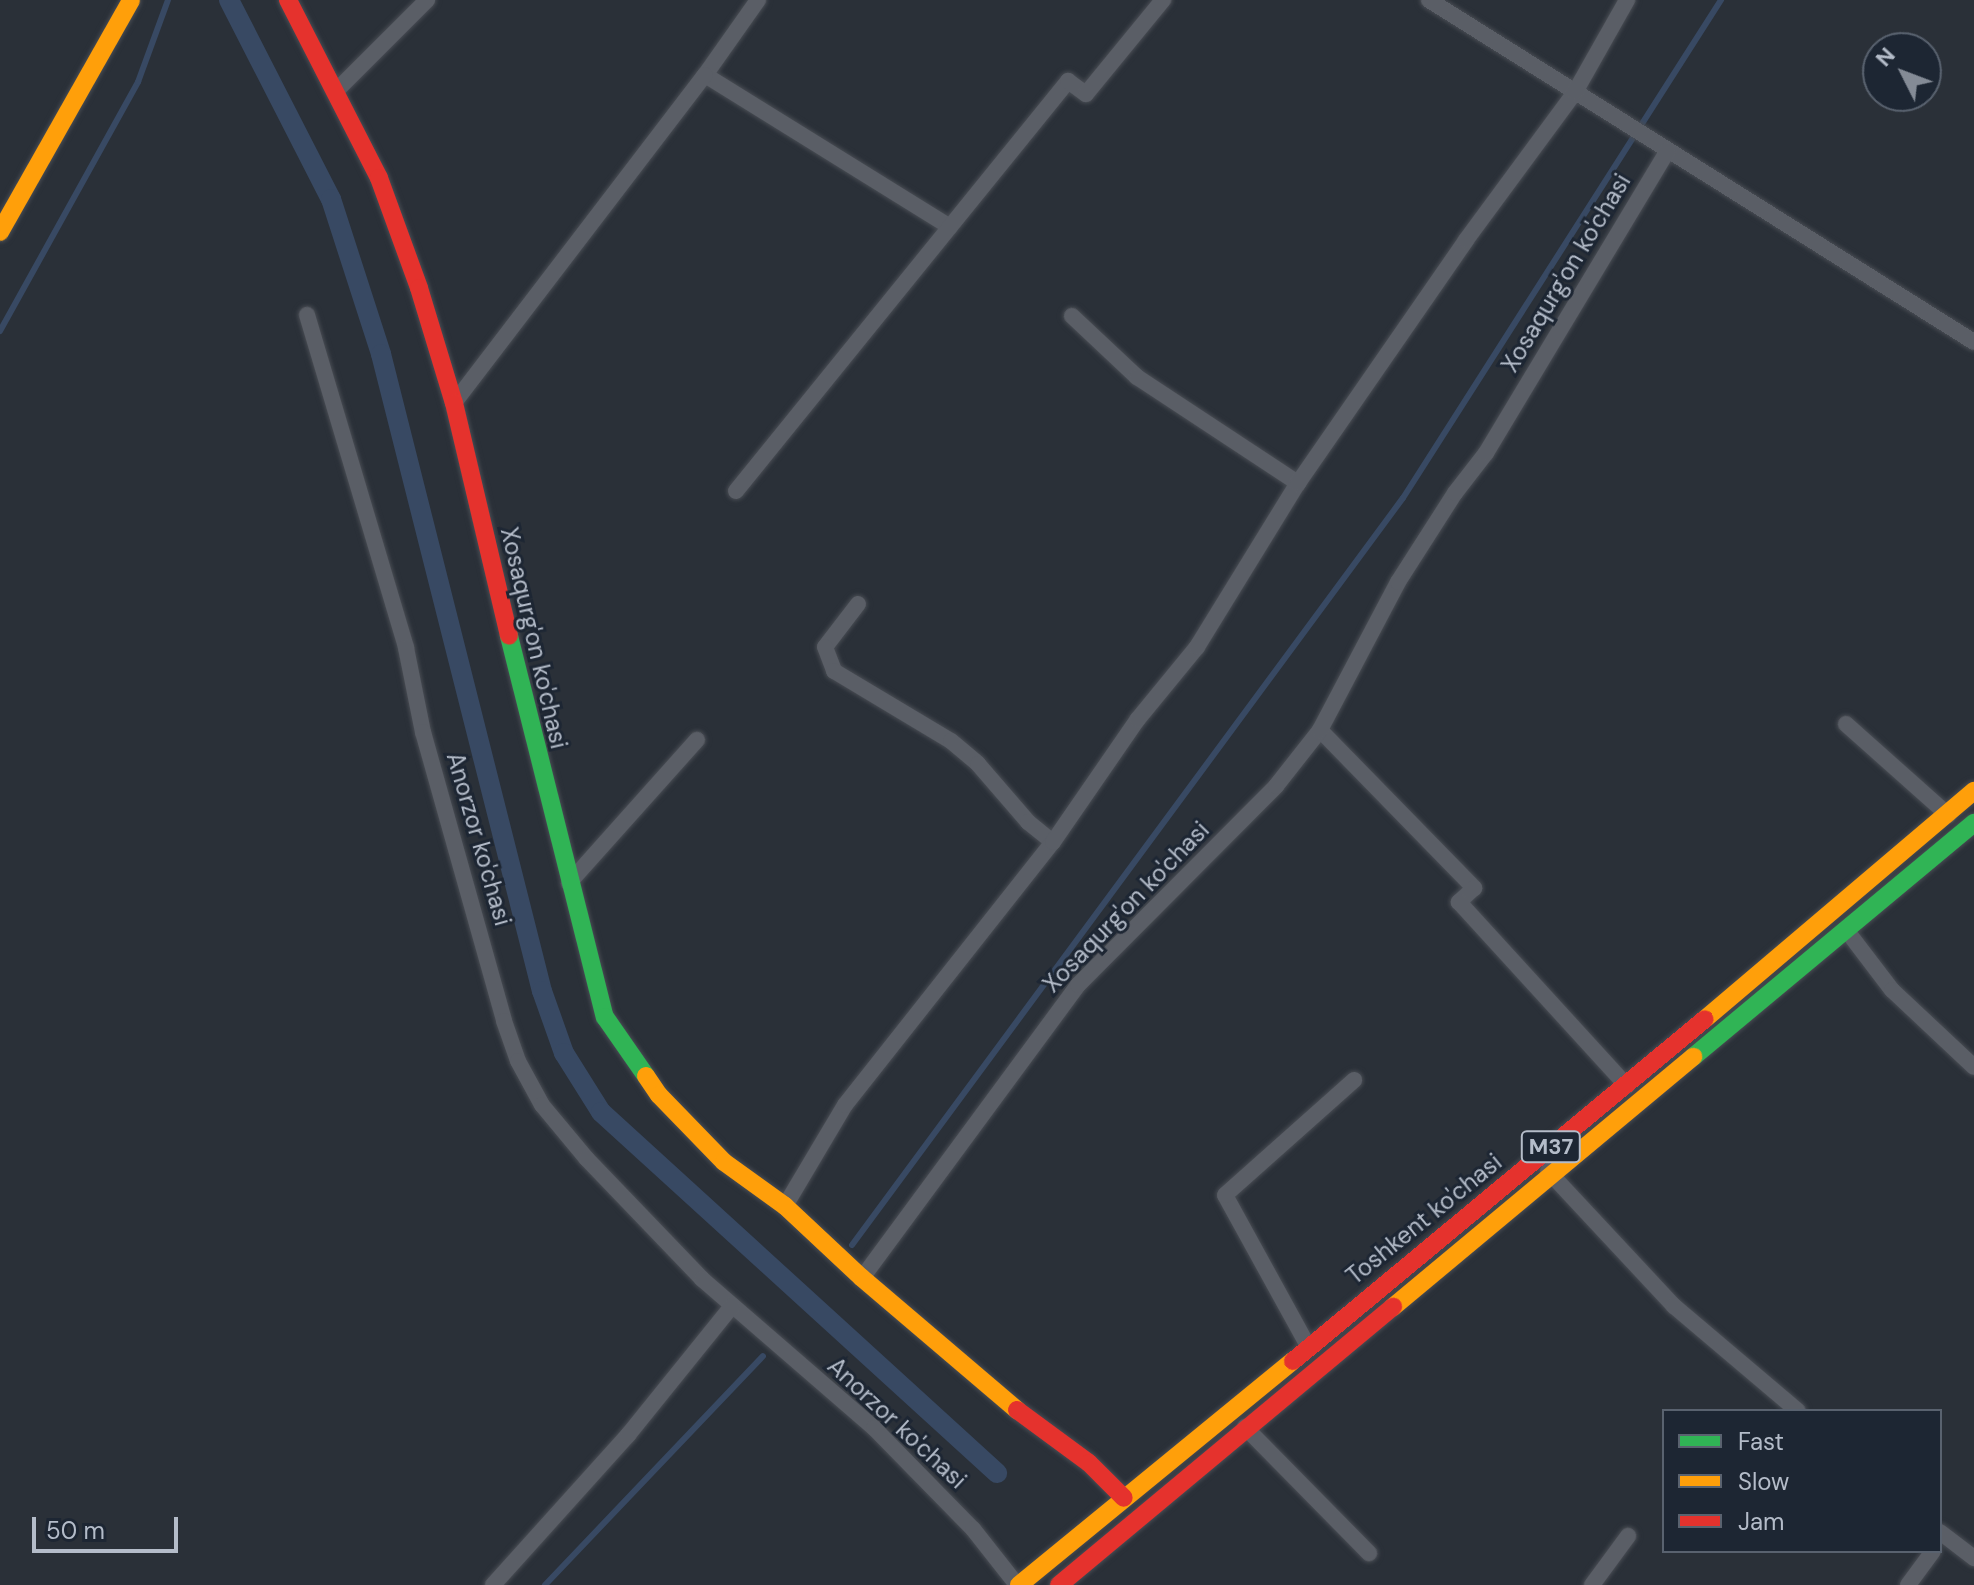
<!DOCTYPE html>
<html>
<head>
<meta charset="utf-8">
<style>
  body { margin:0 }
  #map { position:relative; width:1974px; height:1585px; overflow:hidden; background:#2a3038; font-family:"DM Sans",sans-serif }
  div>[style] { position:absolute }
  .stream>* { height:6px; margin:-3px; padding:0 3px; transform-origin:3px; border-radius:3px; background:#384963 }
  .canal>* { height:20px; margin:-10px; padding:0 10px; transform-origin:10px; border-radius:10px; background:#384963 }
  .roads { filter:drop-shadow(0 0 2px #484c53) drop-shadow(0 0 2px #484c53) }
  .street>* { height:16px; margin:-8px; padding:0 8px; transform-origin:8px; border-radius:8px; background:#5a5e66 }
  .fast>* { height:18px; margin:-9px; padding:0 9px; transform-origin:9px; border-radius:9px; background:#30b455 }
  .slow>* { height:18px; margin:-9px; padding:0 9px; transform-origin:9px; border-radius:9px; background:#ff9f0a }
  .jam>* { height:18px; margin:-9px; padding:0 9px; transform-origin:9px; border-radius:9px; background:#e5322d }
  span { translate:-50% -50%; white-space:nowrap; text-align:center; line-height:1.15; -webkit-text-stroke:6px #1d2633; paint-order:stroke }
  .shield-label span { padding:2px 6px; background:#1d2633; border:2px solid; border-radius:6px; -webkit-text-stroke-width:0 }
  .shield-label { font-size:22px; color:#b4bcc9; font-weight:700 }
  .street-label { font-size:24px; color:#b4bcc9 }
  .legend { position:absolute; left:1662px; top:1409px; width:280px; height:144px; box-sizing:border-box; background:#1d2633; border:2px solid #59626f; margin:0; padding:10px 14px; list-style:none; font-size:24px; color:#b4bcc9 }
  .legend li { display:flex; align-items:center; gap:16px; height:40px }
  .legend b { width:40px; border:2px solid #59626f }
  .north { position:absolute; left:1862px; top:32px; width:80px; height:80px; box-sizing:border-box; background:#1d2633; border:2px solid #59626f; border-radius:50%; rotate:312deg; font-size:22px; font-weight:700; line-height:32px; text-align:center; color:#b4bcc9 }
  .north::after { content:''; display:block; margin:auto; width:28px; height:36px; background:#848b96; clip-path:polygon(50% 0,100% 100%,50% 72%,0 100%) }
  .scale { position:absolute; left:32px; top:1517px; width:146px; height:36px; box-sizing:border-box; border:4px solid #b4bcc9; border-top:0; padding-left:10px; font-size:24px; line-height:28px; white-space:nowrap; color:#b4bcc9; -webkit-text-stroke:6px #1d2633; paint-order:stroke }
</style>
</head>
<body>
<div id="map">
  <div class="stream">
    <i style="left:0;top:331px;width:285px;rotate:-61deg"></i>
    <i style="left:138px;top:82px;width:87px;rotate:-69.9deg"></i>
    <i style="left:852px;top:1245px;width:928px;rotate:-53.59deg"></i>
    <i style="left:1403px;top:498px;width:591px;rotate:-57.44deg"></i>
    <i style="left:545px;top:1585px;width:316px;rotate:-46.4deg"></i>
  </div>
  <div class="canal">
    <i style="left:229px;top:0;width:224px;rotate:62.9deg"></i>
    <i style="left:331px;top:199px;width:163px;rotate:72.1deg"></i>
    <i style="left:381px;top:354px;width:657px;rotate:75.82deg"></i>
    <i style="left:542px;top:991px;width:66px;rotate:70.5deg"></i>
    <i style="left:564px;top:1053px;width:70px;rotate:57.9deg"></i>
    <i style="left:601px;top:1112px;width:536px;rotate:42.35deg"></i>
  </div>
  <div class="roads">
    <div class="street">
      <i style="left:758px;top:0;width:92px;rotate:125.2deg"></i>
      <i style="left:705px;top:75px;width:288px;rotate:31.8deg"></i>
      <i style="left:1429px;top:0;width:643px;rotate:32.11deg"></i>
      <i style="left:336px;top:91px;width:129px;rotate:-45deg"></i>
      <i style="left:307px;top:315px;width:347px;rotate:73.4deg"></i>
      <i style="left:406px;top:648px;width:86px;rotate:78.6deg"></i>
      <i style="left:423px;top:732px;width:300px;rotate:74.3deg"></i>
      <i style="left:504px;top:1021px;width:42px;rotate:70.7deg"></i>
      <i style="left:518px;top:1061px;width:50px;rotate:61.4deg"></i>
      <i style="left:542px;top:1105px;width:70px;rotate:50.2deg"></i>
      <i style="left:587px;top:1159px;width:166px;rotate:46.2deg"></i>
      <i style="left:702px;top:1279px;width:228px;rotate:40.9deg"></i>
      <i style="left:874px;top:1428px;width:141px;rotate:45.6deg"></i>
      <i style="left:973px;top:1529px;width:71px;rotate:51.8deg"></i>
      <i style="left:1072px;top:316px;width:89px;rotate:43.2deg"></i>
      <i style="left:1137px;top:377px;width:193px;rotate:33.4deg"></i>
      <i style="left:454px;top:403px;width:413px;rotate:-52.6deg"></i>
      <i style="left:736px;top:491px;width:528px;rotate:-51deg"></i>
      <i style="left:1068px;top:81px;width:22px;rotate:36deg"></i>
      <i style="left:1086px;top:94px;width:122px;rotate:-50.7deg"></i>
      <i style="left:858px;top:604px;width:54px;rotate:127.5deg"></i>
      <i style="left:825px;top:647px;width:26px;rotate:69deg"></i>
      <i style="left:834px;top:671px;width:136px;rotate:30.9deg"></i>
      <i style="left:951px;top:741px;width:35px;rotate:40deg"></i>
      <i style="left:978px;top:764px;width:77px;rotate:49.2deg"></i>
      <i style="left:1028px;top:822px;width:32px;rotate:39deg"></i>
      <i style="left:1846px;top:724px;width:137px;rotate:41.7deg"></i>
      <i style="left:1320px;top:730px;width:221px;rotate:45.7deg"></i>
      <i style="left:1474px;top:888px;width:21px;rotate:137deg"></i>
      <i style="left:1459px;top:902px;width:249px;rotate:47.6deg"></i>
      <i style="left:569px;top:883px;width:192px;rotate:-48.2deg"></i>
      <i style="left:1847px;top:931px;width:74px;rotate:52.7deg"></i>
      <i style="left:1892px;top:990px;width:112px;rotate:43.2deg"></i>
      <i style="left:1548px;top:1171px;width:185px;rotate:47deg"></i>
      <i style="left:1674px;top:1306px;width:162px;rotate:40.3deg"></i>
      <i style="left:785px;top:1206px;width:117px;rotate:-59.3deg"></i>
      <i style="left:845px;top:1105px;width:335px;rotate:-51.7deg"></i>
      <i style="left:1053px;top:842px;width:150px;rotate:-55.4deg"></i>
      <i style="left:1138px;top:719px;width:93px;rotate:-50.7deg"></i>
      <i style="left:1197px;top:647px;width:193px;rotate:-58.4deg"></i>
      <i style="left:1298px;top:483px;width:295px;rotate:-55.3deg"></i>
      <i style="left:1466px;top:240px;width:184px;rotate:-53.6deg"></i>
      <i style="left:1575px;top:92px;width:106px;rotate:-60.5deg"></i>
      <i style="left:862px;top:1278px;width:364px;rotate:-53.6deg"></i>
      <i style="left:1078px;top:985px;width:281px;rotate:-45.1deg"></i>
      <i style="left:1276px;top:786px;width:71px;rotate:-51.8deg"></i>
      <i style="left:1320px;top:730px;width:167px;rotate:-62.2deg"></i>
      <i style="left:1398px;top:582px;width:106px;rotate:-57.4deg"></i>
      <i style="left:1455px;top:493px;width:51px;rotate:-52.2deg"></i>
      <i style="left:1486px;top:453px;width:353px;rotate:-59deg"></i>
      <i style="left:1308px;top:1346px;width:172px;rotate:-118.8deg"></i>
      <i style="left:1225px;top:1195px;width:173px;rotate:-41.7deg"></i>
      <i style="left:1245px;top:1427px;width:177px;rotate:45.5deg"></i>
      <i style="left:1940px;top:1532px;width:43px;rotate:37.4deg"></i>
      <i style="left:493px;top:1585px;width:202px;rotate:-48deg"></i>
      <i style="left:628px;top:1435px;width:166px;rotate:-51.1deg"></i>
      <i style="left:1592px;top:1585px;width:61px;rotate:-53.7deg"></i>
      <i style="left:1908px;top:1585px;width:42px;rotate:-53.7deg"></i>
    </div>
    <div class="fast">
      <i style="left:509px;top:636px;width:393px;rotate:75.9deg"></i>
      <i style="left:605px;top:1017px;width:72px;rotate:55.2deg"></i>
      <i style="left:1693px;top:1057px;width:366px;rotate:-39.8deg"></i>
    </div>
    <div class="slow">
      <i style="left:0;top:232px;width:266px;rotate:-60.5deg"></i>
      <i style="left:1705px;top:1019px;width:353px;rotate:-40.3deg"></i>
      <i style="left:646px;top:1076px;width:23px;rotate:56deg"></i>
      <i style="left:659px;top:1095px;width:93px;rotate:45.9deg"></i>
      <i style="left:724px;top:1162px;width:75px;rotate:35.8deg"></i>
      <i style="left:785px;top:1206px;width:105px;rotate:43.1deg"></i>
      <i style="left:862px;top:1278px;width:204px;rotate:40.4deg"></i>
      <i style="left:1393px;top:1307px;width:391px;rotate:-39.8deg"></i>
      <i style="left:1019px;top:1585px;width:354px;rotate:-39.3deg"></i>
    </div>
    <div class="jam">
      <i style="left:288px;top:0;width:200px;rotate:62.9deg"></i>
      <i style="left:379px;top:178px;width:117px;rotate:70deg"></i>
      <i style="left:419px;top:288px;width:120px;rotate:73.1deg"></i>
      <i style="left:454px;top:403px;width:239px;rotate:76.7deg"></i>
      <i style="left:1293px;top:1361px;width:535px;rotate:-39.7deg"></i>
      <i style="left:1017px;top:1410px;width:89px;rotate:36.4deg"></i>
      <i style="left:1089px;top:1463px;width:49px;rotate:45deg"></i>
      <i style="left:1059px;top:1585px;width:435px;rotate:-39.8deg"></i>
    </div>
  </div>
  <div class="shield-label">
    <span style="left:1551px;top:1147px">M37</span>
  </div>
  <div class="street-label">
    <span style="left:1566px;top:273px;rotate:-59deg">Xosaqurg'on ko'chasi</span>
    <span style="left:534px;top:638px;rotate:77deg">Xosaqurg'on ko'chasi</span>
    <span style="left:479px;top:839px;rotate:74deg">Anorzor ko'chasi</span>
    <span style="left:1126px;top:907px;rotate:-46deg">Xosaqurg'on ko'chasi</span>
    <span style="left:1424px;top:1219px;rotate:-39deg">Toshkent ko'chasi</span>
    <span style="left:897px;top:1423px;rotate:43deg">Anorzor ko'chasi</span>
  </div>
  <ul class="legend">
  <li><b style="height:10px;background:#30b455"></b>Fast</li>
  <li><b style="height:10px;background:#ff9f0a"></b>Slow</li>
  <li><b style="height:10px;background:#e5322d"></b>Jam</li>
  </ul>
  <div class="north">N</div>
  <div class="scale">50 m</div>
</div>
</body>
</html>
